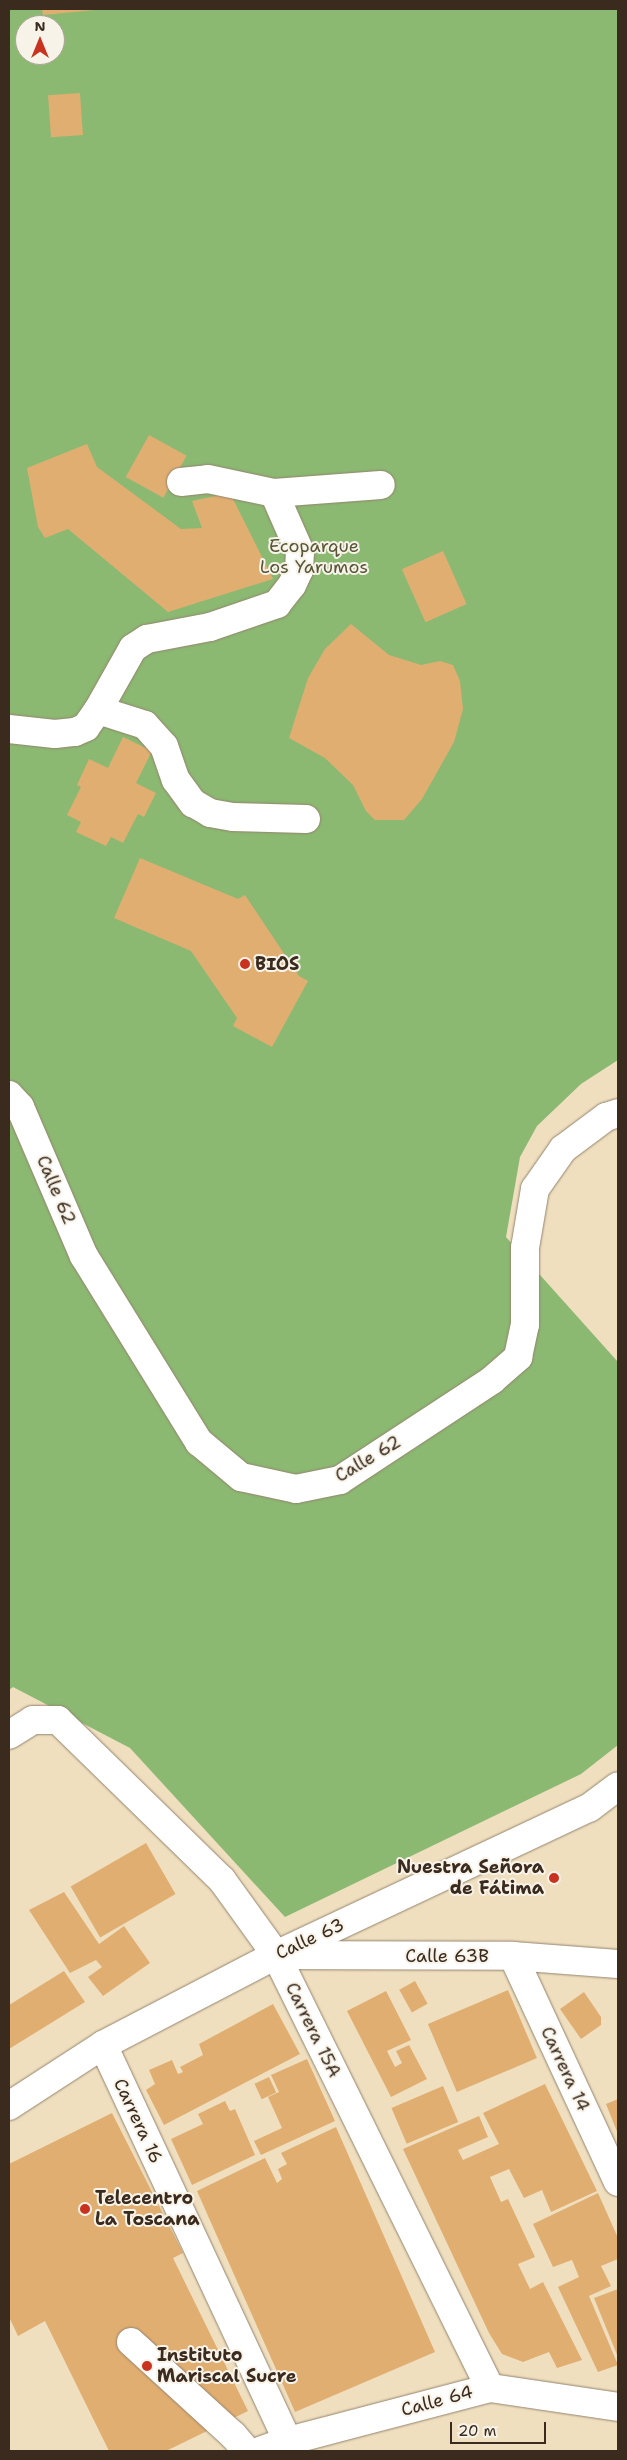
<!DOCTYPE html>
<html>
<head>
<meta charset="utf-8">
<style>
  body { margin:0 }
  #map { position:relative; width:627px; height:2460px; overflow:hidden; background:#efdfbf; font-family:"Shantell Sans",sans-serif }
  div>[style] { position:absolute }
  .forest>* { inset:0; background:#8bb972 }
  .building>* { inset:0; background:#e1ae71; transform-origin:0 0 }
  .roads { filter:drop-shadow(0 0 1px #95846e) drop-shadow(0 0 1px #95846e) }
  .minor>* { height:28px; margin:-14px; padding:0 14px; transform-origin:14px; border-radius:14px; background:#fff }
  .dots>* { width:14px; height:14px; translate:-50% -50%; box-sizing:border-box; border:2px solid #f7f3e8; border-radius:50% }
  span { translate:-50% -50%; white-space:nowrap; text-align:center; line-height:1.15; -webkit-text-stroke:4px #f7f3e8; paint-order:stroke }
  .park-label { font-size:18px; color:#585638 }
  .poi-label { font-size:18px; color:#3b2a1e; font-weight:700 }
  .left { translate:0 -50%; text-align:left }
  .right { translate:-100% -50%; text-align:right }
  .street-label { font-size:18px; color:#3b2a1e }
  .frame { position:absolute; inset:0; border:10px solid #3b2a1e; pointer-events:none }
  .north { position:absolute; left:15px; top:15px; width:50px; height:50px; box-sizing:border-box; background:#f7f3e8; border:1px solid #aca397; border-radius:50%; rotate:0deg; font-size:14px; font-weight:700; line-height:20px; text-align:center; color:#3b2a1e }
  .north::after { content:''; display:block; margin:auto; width:18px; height:22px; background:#c8321e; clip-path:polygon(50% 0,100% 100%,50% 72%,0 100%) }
  .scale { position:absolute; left:450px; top:2422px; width:96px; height:22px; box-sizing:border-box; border:2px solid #3b2a1e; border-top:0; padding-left:6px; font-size:15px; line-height:18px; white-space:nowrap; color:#3b2a1e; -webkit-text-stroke:4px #f7f3e8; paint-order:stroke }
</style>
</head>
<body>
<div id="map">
  <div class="forest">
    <i style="clip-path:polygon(evenodd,9px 9px,618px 9px,618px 1060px,581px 1084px,537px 1126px,520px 1157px,506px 1237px,618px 1362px,618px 1745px,581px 1774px,285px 1917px,130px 1748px,13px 1687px,9px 1690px,9px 9px,25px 25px,55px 25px,55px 55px,25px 55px,25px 25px)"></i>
  </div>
  <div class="building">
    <i style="clip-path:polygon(42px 9px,95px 9px,95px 10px,43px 15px)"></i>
    <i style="left:80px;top:93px;width:42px;height:32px;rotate:86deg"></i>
    <i style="left:149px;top:435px;width:43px;height:48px;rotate:29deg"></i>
    <i style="clip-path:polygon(87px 444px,97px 467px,181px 529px,202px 528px,192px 501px,230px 493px,273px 579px,168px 612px,68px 529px,45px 538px,38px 527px,27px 468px)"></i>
    <i style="left:443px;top:551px;width:58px;height:45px;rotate:66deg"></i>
    <i style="clip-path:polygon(351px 624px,389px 655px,421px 665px,440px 661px,453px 665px,460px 681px,463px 709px,454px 742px,422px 799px,404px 820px,375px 820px,366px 811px,353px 785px,325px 758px,289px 738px,308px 678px,325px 649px)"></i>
    <i style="clip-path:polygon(123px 737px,152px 751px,136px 783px,156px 793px,144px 817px,138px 814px,123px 843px,111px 837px,106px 846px,76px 832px,81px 822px,67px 815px,81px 787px,77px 785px,89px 759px,108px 768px)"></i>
    <i style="clip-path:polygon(140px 858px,238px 899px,245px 895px,299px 976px,308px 981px,272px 1047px,233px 1026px,237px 1018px,191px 951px,114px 918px)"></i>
    <i style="left:146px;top:1843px;width:59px;height:87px;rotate:60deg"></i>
    <i style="clip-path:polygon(64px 1892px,99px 1944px,124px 1926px,150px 1963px,103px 1996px,88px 1977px,102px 1967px,96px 1960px,70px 1973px,29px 1910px)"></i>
    <i style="clip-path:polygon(64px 1971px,85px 2002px,9px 2049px,9px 2005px)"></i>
    <i style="left:415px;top:1981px;width:26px;height:18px;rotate:61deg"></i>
    <i style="left:508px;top:1990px;width:74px;height:87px;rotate:67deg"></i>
    <i style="clip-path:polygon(386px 1991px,411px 2040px,387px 2051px,395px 2067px,402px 2063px,396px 2051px,409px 2045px,427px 2079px,391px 2097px,347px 2011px)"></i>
    <i style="clip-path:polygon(584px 1992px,601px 2017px,601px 2025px,581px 2039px,560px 2009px)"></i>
    <i style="clip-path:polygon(273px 2004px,300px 2054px,164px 2125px,146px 2090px,155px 2084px,149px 2070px,172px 2060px,178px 2074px,183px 2072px,180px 2067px,203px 2055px,199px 2044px)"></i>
    <i style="clip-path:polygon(307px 2059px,335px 2121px,261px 2155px,254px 2141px,282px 2128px,268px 2097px,279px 2092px,271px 2075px)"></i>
    <i style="left:269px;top:2077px;width:17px;height:16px;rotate:65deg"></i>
    <i style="clip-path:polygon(545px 2084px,597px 2191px,551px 2212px,542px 2190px,524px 2198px,509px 2169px,490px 2177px,501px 2202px,508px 2199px,535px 2257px,518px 2264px,530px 2289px,543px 2282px,582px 2360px,557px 2368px,549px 2352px,523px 2362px,502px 2354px,489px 2333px,403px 2149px,479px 2116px,488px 2137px,458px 2150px,463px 2160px,499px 2144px,483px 2113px)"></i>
    <i style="left:443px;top:2086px;width:39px;height:56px;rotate:67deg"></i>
    <i style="clip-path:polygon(618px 2099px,618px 2134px,606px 2104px)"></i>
    <i style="clip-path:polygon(225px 2101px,230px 2111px,235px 2109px,255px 2155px,192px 2185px,171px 2139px,203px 2124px,198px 2114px)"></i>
    <i style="clip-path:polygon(112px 2113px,183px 2253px,173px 2258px,248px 2411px,166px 2451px,109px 2451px,45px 2321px,18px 2336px,9px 2317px,9px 2164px)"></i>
    <i style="clip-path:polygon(336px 2127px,435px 2352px,295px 2412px,197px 2191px,265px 2158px,277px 2183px,282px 2179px,278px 2169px,287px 2164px,281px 2153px)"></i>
    <i style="clip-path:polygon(598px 2193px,618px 2238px,618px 2259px,601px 2266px,611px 2286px,589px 2296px,618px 2365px,598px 2372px,558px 2287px,579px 2277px,572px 2260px,553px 2267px,533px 2224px)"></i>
    <i style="clip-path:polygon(618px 2289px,618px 2357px,594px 2298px)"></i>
  </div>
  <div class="roads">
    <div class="minor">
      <i style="left:181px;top:482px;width:27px;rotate:-6deg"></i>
      <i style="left:208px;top:479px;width:67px;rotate:12deg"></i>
      <i style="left:274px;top:493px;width:107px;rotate:-4.3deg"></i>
      <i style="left:98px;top:710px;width:49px;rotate:17.7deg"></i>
      <i style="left:145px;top:725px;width:28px;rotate:48deg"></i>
      <i style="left:164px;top:746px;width:36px;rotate:71deg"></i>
      <i style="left:176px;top:780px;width:29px;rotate:54deg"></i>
      <i style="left:193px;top:803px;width:20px;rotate:30deg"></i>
      <i style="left:210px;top:813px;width:23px;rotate:10deg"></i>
      <i style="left:233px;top:817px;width:73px;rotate:1.6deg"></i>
      <i style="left:9px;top:729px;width:46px;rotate:6.2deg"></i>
      <i style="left:55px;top:734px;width:20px;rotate:-6deg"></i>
      <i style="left:75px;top:732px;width:12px;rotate:-24deg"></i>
      <i style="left:86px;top:727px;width:21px;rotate:-55deg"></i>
      <i style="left:98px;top:710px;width:71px;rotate:-60.6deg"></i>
      <i style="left:133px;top:648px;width:17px;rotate:-33deg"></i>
      <i style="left:147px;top:639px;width:64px;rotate:-10.8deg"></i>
      <i style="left:210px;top:627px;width:71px;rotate:-18.9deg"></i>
      <i style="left:277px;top:604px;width:24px;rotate:-52deg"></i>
      <i style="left:292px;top:585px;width:17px;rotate:-65deg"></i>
      <i style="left:299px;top:570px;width:18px;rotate:-87deg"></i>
      <i style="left:300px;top:552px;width:64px;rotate:-113.8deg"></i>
      <i style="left:9px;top:1095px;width:16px;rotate:47deg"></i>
      <i style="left:20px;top:1107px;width:162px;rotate:66.8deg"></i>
      <i style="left:84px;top:1256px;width:219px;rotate:58.3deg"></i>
      <i style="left:199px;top:1442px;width:55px;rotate:39.8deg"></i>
      <i style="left:241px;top:1477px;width:56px;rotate:12.3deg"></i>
      <i style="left:296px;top:1489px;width:45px;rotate:-11.6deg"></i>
      <i style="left:340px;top:1480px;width:182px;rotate:-33.3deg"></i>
      <i style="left:492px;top:1380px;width:35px;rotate:-41deg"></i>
      <i style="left:518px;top:1357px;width:33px;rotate:-78deg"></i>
      <i style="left:525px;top:1325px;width:77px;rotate:-90deg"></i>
      <i style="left:525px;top:1248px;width:60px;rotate:-80.4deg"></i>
      <i style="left:535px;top:1189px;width:49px;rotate:-55deg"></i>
      <i style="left:563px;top:1149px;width:54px;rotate:-36.7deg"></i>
      <i style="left:606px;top:1117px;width:13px;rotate:-18deg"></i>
      <i style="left:9px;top:1735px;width:28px;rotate:-32deg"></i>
      <i style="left:33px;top:1720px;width:25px"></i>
      <i style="left:58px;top:1720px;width:229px;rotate:44.3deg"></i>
      <i style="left:222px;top:1880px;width:92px;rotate:54.2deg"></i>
      <i style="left:276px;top:1955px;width:483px;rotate:63.7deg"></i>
      <i style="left:283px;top:1955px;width:230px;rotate:0.2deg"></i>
      <i style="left:513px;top:1956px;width:105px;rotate:4.4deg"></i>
      <i style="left:513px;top:1956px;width:249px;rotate:65.1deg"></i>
      <i style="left:103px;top:2045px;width:437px;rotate:65deg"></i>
      <i style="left:9px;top:2106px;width:112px;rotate:-33deg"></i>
      <i style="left:103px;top:2045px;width:195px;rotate:-27.5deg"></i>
      <i style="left:276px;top:1955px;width:346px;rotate:-25.2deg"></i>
      <i style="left:589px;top:1808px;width:36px;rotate:-37deg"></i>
      <i style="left:131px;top:2342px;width:138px;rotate:42.4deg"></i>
      <i style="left:233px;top:2435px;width:21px;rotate:49deg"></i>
      <i style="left:260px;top:2451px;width:30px;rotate:-20deg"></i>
      <i style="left:288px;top:2441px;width:209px;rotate:-14.7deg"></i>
      <i style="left:490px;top:2388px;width:129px;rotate:8.4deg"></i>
    </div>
  </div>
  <div class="dots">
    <i style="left:245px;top:964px;background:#c8321e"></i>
    <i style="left:554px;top:1878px;background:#c8321e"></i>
    <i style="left:85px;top:2209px;background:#c8321e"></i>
    <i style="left:147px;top:2366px;background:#c8321e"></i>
  </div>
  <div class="park-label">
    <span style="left:314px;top:557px">Ecoparque<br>Los Yarumos</span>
  </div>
  <div class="poi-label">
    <span class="left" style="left:255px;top:964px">BIOS</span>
    <span class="right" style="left:544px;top:1878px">Nuestra Señora<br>de Fátima</span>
    <span class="left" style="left:95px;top:2209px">Telecentro<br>La Toscana</span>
    <span class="left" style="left:157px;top:2366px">Instituto<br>Mariscal Sucre</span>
  </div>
  <div class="street-label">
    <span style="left:56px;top:1190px;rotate:67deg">Calle 62</span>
    <span style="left:368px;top:1459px;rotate:-31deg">Calle 62</span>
    <span style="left:310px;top:1939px;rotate:-25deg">Calle 63</span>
    <span style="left:447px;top:1956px">Calle 63B</span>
    <span style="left:313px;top:2030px;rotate:64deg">Carrera 15A</span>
    <span style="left:565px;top:2069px;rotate:65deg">Carrera 14</span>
    <span style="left:138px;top:2121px;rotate:65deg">Carrera 16</span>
    <span style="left:437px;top:2401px;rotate:-15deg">Calle 64</span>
  </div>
  <div class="frame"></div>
  <div class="north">N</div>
  <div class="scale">20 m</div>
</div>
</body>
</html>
